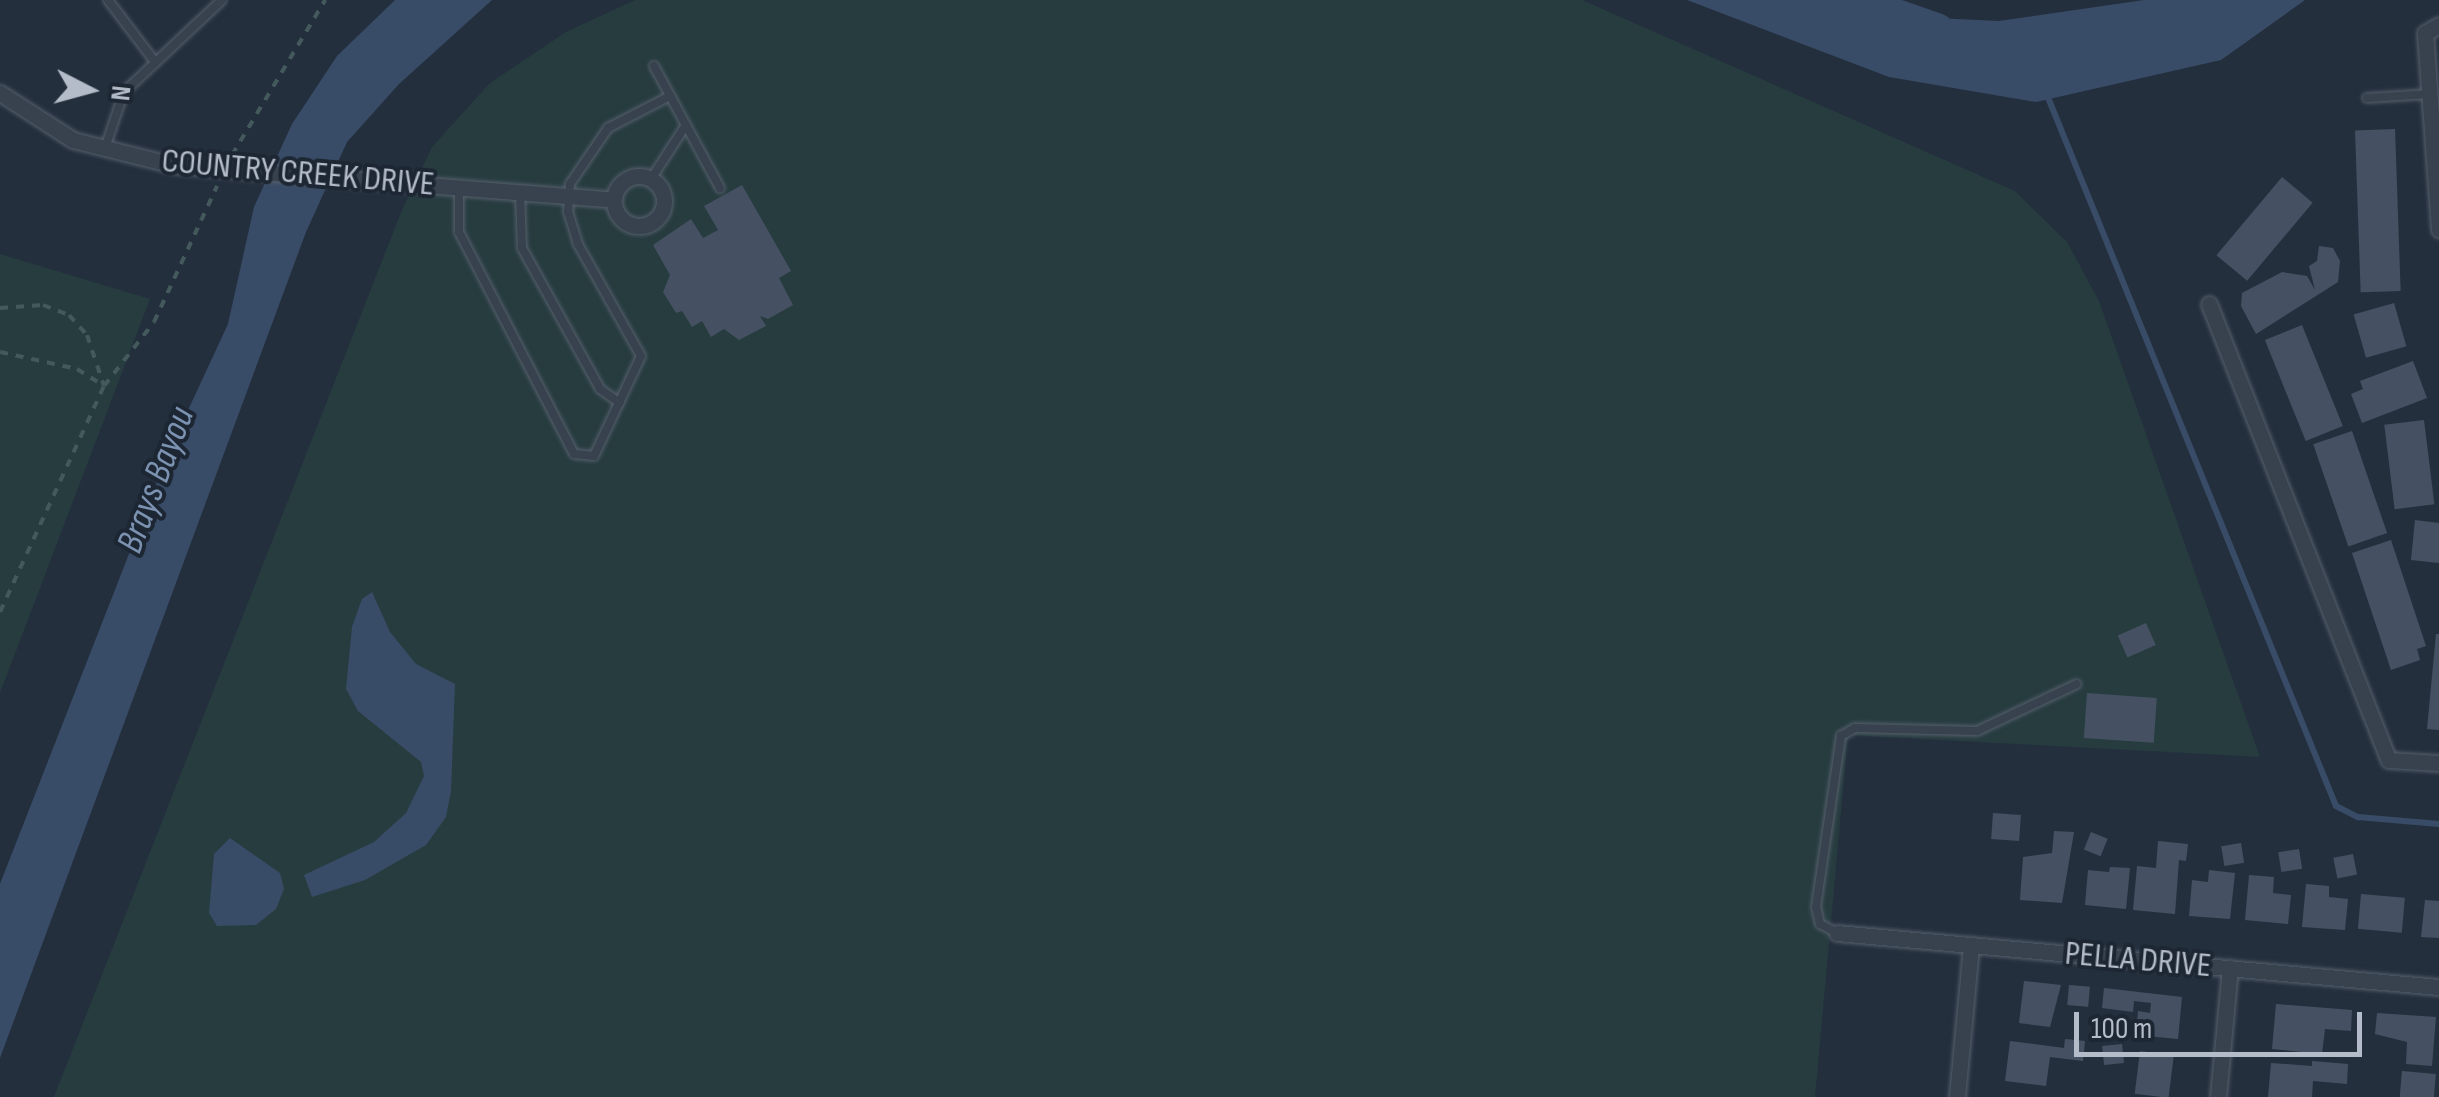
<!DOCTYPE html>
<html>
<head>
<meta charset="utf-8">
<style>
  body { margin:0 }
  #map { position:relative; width:2439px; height:1097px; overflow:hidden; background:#242f3e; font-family:"Sofia Sans Condensed",sans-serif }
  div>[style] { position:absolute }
  .green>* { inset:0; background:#263c3f }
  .water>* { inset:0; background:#394c67 }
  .stream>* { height:6px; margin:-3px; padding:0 3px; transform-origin:3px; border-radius:3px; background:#394c67 }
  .river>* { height:35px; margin:-17.5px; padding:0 17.5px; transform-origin:17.5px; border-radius:17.5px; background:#394c67 }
  .building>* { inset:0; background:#455162; transform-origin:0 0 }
  .path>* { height:4px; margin-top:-2px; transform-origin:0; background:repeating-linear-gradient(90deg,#44595c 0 8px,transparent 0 16px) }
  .roads { filter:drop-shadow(0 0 2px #565f6c) drop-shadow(0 0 2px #565f6c) }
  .lane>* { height:8px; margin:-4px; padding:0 4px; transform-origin:4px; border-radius:4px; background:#38414e }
  .street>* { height:15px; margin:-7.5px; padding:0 7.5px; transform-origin:7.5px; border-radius:7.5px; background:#38414e }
  .street>.ring { margin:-7.5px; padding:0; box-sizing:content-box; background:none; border:15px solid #38414e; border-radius:50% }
  span { translate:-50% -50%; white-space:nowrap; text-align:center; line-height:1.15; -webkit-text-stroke:8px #1d2633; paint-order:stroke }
  .street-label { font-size:35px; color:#b4bcc9 }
  .water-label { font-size:38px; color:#7c92b1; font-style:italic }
  .north { position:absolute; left:40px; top:40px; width:100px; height:100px; -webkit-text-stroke:8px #1d2633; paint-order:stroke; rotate:96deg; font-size:28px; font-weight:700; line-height:40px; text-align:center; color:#b4bcc9 }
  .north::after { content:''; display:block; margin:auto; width:35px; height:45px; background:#b4bcc9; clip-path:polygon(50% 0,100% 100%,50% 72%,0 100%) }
  .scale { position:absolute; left:2074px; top:1012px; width:288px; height:45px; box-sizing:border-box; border:5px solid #b4bcc9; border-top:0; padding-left:12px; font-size:30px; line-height:35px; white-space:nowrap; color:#b4bcc9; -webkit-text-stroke:8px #1d2633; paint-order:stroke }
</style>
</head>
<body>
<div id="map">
  <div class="green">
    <i style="clip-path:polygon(635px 0,1582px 0,2015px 191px,2067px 242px,2099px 301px,2260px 757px,1848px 735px,1815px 1097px,54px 1097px,402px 210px,432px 147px,490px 83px,566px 32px)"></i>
    <i style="clip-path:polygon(0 254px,150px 299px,0 693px)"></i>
  </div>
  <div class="water">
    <i style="clip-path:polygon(395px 0,492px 0,399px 84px,347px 142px,306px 232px,0 1058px,0 884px,170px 449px,228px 324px,254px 207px,292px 124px,337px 56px)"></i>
    <i style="clip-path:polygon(1687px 0,1843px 0,1892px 16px,1999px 21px,2144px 0,2305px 0,2221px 60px,2036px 102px,1889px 77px)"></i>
    <i style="clip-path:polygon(372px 592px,390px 632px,416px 664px,455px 684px,451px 791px,446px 817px,426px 845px,365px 880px,312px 897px,304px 875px,374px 842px,406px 813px,424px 776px,421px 762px,358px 711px,346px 689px,352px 627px,362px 599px)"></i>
    <i style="clip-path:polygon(230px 838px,280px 873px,284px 889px,276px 909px,256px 925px,217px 926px,209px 913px,214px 854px)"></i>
  </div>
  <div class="stream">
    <i style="left:2047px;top:95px;width:767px;rotate:67.88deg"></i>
    <i style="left:2336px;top:806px;width:25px;rotate:27deg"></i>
    <i style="left:2358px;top:817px;width:81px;rotate:4.9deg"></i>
  </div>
  <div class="river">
    <i style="left:1849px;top:0;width:92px;rotate:19deg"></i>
  </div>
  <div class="building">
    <i style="left:2395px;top:129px;width:162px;height:40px;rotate:88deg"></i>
    <i style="left:2282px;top:177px;width:40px;height:102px;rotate:40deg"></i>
    <i style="clip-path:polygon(742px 185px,791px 271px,779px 278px,793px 305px,768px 319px,760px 316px,766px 326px,739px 340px,724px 329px,711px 337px,702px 321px,692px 327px,682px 311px,676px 313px,663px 292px,670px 275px,653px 245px,691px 219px,703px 238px,718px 230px,704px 206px)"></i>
    <i style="clip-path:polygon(2319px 246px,2333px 248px,2340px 261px,2338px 282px,2256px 334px,2241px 306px,2242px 293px,2282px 272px,2307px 276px,2315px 290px,2309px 266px,2317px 261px)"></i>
    <i style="left:2394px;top:303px;width:45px;height:42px;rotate:74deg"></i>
    <i style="left:2302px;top:325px;width:109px;height:40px;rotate:68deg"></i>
    <i style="clip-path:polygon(2413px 361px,2427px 398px,2362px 423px,2351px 394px,2363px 389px,2360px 381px)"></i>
    <i style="left:2424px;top:420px;width:85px;height:40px;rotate:83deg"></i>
    <i style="left:2352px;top:431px;width:108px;height:41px;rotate:71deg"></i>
    <i style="clip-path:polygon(2415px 520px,2439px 523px,2439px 563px,2411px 560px)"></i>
    <i style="clip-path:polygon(2391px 540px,2426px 646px,2417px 649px,2420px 660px,2391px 670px,2352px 553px)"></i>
    <i style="left:2146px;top:623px;width:24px;height:31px;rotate:66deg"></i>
    <i style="clip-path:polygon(2436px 634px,2439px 634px,2439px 730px,2427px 729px)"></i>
    <i style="left:2087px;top:693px;width:70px;height:45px;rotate:4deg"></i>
    <i style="left:1993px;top:813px;width:28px;height:26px;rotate:4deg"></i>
    <i style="clip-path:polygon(2054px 831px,2074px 832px,2062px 903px,2020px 900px,2023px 857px,2052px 853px)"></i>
    <i style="left:2091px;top:832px;width:18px;height:19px;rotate:22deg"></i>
    <i style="clip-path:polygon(2158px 841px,2188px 844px,2186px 861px,2179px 860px,2175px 914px,2133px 910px,2137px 866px,2156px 868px)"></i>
    <i style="left:2241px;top:843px;width:20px;height:20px;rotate:81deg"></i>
    <i style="left:2299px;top:849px;width:20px;height:21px;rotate:81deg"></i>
    <i style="left:2353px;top:854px;width:21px;height:20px;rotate:79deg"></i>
    <i style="clip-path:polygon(2110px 867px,2130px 868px,2126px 909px,2085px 905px,2088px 870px,2109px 872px)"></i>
    <i style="clip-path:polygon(2209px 870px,2235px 873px,2230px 919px,2189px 916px,2192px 880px,2208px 882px)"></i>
    <i style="clip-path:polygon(2249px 875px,2274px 877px,2273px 893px,2291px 895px,2288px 924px,2245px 920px)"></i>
    <i style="clip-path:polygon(2306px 884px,2329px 886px,2329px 897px,2348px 899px,2345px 930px,2302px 927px)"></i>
    <i style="left:2361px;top:894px;width:44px;height:35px;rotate:5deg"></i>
    <i style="clip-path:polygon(2425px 900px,2439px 901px,2439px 938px,2421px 937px)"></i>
    <i style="clip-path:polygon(2024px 981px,2061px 985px,2050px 1027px,2019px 1023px)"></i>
    <i style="left:2069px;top:985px;width:21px;height:20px;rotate:5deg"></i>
    <i style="clip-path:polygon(2104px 988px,2182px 997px,2178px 1039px,2136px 1035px,2138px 1011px,2150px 1013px,2151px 1003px,2134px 1001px,2133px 1012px,2102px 1008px)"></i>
    <i style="clip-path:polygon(2276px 1004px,2352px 1010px,2351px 1031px,2325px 1029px,2322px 1054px,2272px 1049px)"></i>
    <i style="clip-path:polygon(2377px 1013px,2436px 1017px,2432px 1066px,2406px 1064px,2407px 1042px,2375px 1034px)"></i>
    <i style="clip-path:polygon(2065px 1039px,2085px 1041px,2083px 1061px,2050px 1057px,2046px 1086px,2005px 1081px,2010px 1041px,2064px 1048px)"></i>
    <i style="left:2122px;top:1044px;width:19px;height:20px;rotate:84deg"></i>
    <i style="left:2140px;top:1051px;width:34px;height:43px;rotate:7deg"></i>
    <i style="clip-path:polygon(2312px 1061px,2348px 1064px,2347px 1084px,2313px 1081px,2312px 1097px,2268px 1097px,2271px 1063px,2312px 1066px)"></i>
    <i style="left:2402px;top:1071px;width:34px;height:26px;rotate:5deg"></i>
  </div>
  <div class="path">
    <i style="left:232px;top:155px;width:181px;rotate:-59deg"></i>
    <i style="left:0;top:308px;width:43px;rotate:-4deg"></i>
    <i style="left:43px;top:305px;width:28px;rotate:21deg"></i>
    <i style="left:69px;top:315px;width:27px;rotate:48deg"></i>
    <i style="left:87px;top:335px;width:54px;rotate:71.6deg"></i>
    <i style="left:0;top:352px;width:79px;rotate:12.4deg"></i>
    <i style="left:77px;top:369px;width:32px;rotate:32deg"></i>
    <i style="left:0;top:612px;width:249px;rotate:-65.3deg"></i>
    <i style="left:104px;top:386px;width:81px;rotate:-52deg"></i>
    <i style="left:154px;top:322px;width:150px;rotate:-65.1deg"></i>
  </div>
  <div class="roads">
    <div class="lane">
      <i style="left:108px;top:0;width:78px;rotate:52.8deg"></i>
      <i style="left:654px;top:66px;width:139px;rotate:61.6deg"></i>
      <i style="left:2367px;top:98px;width:63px;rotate:-3.6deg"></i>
      <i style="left:105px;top:148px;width:59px;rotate:-71.3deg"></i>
      <i style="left:124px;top:92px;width:134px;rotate:-43.2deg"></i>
      <i style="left:651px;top:179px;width:64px;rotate:-57.1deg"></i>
      <i style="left:459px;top:187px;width:45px;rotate:90deg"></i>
      <i style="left:459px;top:232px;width:250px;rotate:62.6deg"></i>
      <i style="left:574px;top:454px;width:20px;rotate:6deg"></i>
      <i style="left:594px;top:456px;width:110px;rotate:-64.8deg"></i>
      <i style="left:641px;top:356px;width:129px;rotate:-119.4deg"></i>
      <i style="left:578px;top:244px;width:34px;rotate:-107deg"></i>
      <i style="left:568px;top:212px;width:28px;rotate:-86deg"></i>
      <i style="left:570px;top:184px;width:68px;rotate:-55.8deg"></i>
      <i style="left:608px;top:128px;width:70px;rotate:-27.3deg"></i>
      <i style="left:520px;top:192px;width:56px;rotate:88deg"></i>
      <i style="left:522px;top:248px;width:161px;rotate:61deg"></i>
      <i style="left:600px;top:389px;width:24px;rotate:35deg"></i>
      <i style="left:1837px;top:933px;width:19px;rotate:-152deg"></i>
      <i style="left:1820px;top:924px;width:17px;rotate:-103deg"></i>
      <i style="left:1816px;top:907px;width:173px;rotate:-81.7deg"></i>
      <i style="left:1841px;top:736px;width:16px;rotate:-30deg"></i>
      <i style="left:1855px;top:728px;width:122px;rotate:1.4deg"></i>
      <i style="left:1977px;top:731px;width:110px;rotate:-25.2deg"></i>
    </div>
    <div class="street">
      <i style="left:2439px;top:25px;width:16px;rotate:150deg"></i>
      <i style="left:2425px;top:33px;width:197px;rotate:85.9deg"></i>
      <i style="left:0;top:93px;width:87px;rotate:32.8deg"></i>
      <i style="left:73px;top:140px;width:103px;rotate:14deg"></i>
      <i style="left:173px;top:165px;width:442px;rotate:4.5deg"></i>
      <i class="ring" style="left:614px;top:176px;width:35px;height:35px"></i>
      <i style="left:2209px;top:304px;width:490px;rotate:68.5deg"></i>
      <i style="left:2389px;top:760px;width:50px;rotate:3.4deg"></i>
      <i style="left:1837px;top:933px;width:604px;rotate:5.13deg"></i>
      <i style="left:1957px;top:1097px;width:153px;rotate:-84.7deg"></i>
      <i style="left:2218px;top:1097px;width:130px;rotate:-84.7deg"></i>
    </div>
  </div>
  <div class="street-label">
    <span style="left:298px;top:173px;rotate:5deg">COUNTRY CREEK DRIVE</span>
    <span style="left:2138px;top:960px;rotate:5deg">PELLA DRIVE</span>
  </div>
  <div class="water-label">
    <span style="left:156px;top:480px;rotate:-69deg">Brays Bayou</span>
  </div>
  <div class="north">N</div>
  <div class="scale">100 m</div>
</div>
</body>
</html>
